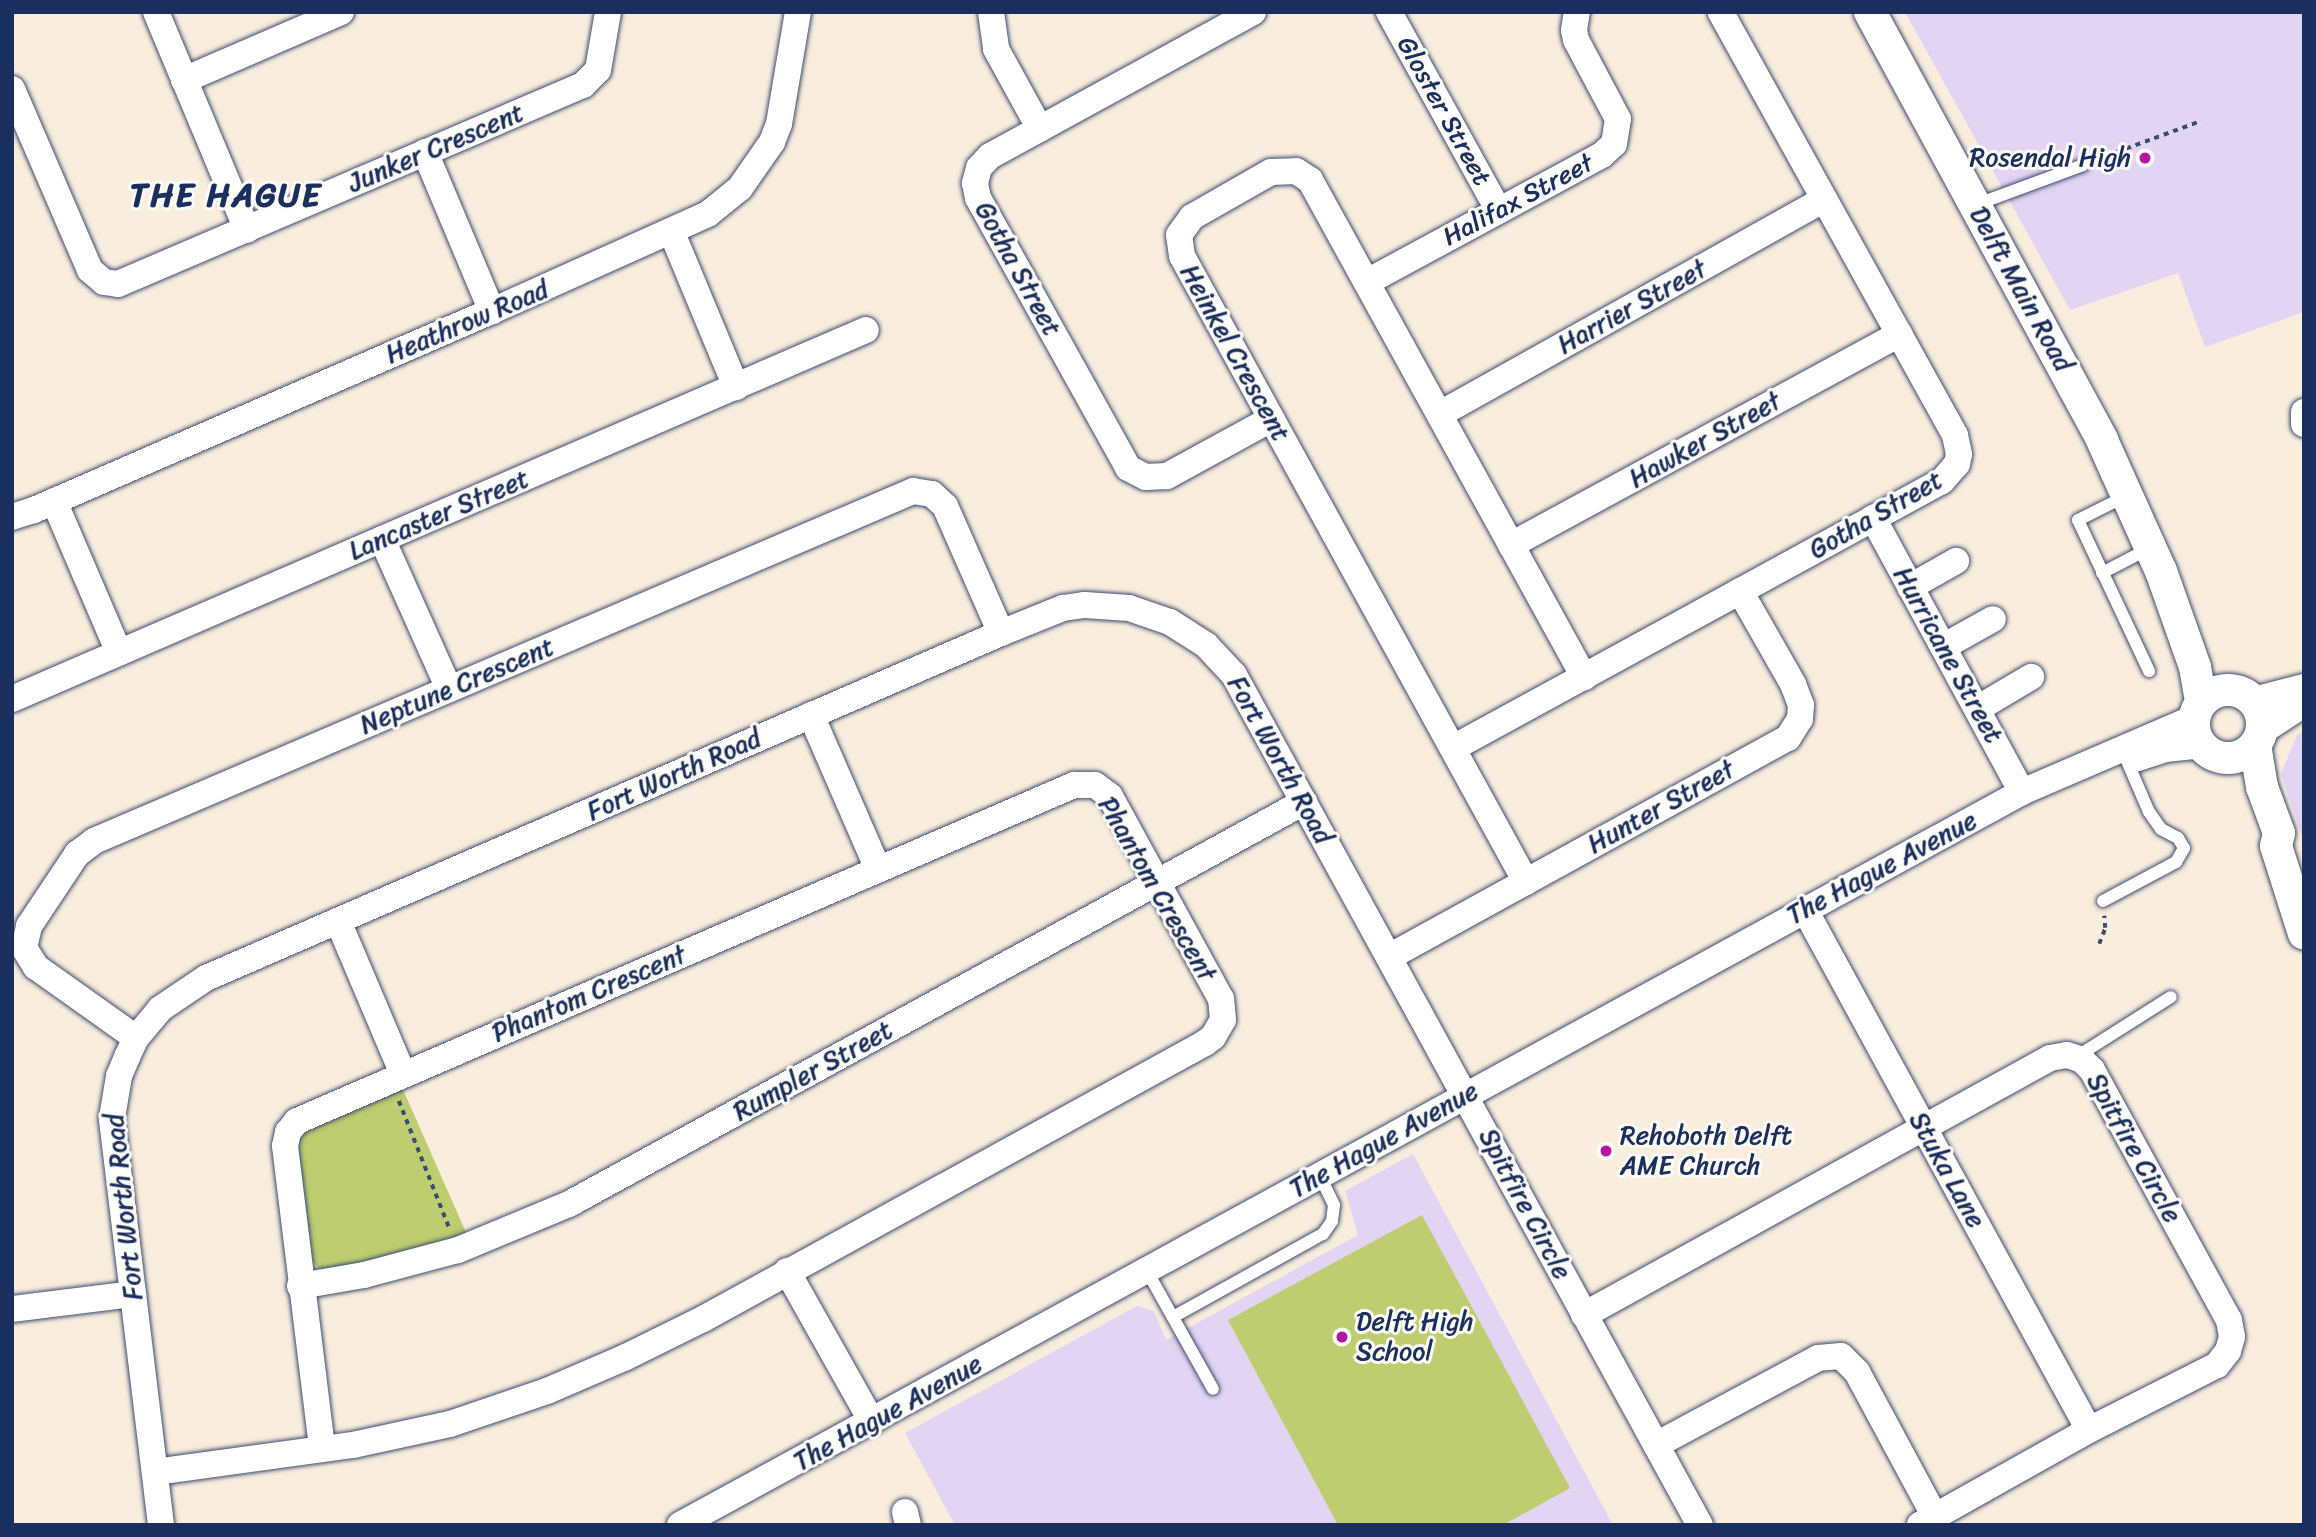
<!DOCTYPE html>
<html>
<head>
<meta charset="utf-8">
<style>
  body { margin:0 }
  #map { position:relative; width:2316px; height:1537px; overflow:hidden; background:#f9eddd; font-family:Sriracha,sans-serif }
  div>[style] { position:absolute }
  .built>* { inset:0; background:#e2d4f3 }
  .green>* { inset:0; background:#bdcd6f }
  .path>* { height:3.5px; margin-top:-1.75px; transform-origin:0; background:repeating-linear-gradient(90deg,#3c4c71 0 5px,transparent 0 10px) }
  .roads { filter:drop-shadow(0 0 2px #3c4c71) drop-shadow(0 0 2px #3c4c71) }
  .service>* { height:12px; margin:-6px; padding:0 6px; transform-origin:6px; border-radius:6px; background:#fff }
  .minor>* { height:26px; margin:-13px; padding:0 13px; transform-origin:13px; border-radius:13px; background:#fff }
  .tertiary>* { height:32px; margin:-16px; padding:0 16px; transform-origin:16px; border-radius:16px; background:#fff }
  .tertiary>.ring { margin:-16px; padding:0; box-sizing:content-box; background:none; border:32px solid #fff; border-radius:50% }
  .dots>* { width:19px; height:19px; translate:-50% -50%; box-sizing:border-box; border:4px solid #fdfcf7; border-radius:50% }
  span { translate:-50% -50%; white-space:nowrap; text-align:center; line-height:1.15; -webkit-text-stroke:6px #fdfcf7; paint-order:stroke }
  .street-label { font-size:26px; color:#1b2f5e }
  .poi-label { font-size:26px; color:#1b2f5e }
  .right { translate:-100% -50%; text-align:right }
  .left { translate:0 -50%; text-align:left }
  .district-label { font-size:33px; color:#1b2f5e; font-weight:700; letter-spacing:2px }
  .frame { position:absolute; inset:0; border:14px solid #1b2f5e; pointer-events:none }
</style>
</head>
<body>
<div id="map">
  <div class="built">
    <i style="clip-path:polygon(1905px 12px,2304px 12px,2304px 312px,2205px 347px,2178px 273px,2070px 310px)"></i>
    <i style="clip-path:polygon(2304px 731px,2304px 842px,2281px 774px,2297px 735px)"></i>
    <i style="clip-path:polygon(1413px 1154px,1613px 1525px,955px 1525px,905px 1433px,1137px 1306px,1154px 1311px,1166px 1340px,1358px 1235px,1345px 1191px)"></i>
  </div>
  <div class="green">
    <i style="clip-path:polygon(401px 1085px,468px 1237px,391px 1262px,321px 1270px,310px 1260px,294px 1140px,297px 1134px)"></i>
    <i style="clip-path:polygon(1422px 1215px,1570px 1488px,1503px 1525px,1338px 1525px,1228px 1320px)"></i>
  </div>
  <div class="path">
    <i style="left:2098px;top:159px;width:110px;rotate:-20.3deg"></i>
    <i style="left:2099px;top:944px;width:17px;rotate:-69deg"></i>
    <i style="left:2105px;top:928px;width:12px;rotate:-95deg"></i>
    <i style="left:399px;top:1101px;width:136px;rotate:68.4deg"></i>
  </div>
  <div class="roads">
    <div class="service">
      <i style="left:1975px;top:205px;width:115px;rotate:-20.3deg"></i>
      <i style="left:2128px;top:495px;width:56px;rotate:153.4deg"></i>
      <i style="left:2078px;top:520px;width:167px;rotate:64.8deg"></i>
      <i style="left:2102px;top:573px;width:54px;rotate:-27.5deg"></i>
      <i style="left:2103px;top:901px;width:83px;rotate:-28.1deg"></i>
      <i style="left:2176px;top:862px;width:16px;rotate:-60deg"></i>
      <i style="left:2184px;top:848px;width:12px;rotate:-121deg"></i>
      <i style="left:2178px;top:838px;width:19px;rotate:-152deg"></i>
      <i style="left:2161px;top:829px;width:21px;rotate:-125deg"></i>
      <i style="left:2149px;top:812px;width:56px;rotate:-113.3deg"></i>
      <i style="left:2076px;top:1057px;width:112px;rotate:-32.3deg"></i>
      <i style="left:1147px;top:1271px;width:135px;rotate:60.8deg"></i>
      <i style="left:1173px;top:1317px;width:171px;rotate:-29deg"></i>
      <i style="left:1323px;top:1234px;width:16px;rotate:-55deg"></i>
      <i style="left:1332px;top:1221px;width:16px;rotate:-83deg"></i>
      <i style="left:1334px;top:1205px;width:32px;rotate:-116deg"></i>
    </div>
    <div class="minor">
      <i style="left:156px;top:12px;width:236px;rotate:67.3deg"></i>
      <i style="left:991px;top:12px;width:37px;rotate:82deg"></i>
      <i style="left:996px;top:49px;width:91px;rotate:61.2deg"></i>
      <i style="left:1253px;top:12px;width:300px;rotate:151.3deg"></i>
      <i style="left:990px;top:156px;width:16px;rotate:133deg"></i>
      <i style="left:979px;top:168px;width:16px;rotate:105deg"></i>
      <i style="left:975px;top:183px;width:15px;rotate:79deg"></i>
      <i style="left:978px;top:198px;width:309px;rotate:60.9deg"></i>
      <i style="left:1128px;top:468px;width:20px;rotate:27deg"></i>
      <i style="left:1146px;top:477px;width:21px;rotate:-3deg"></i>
      <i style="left:1167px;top:476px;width:119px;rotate:-28.7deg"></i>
      <i style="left:1389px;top:12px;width:227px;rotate:61.1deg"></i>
      <i style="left:184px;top:80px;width:171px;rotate:-23.4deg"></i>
      <i style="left:12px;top:89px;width:197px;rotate:66.7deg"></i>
      <i style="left:90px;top:270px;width:18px;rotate:41deg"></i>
      <i style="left:104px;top:282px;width:14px;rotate:8deg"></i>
      <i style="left:118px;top:284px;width:506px;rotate:-23.17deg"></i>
      <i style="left:583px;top:85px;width:21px;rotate:-45deg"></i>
      <i style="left:598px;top:70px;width:59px;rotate:-80.2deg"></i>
      <i style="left:425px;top:152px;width:173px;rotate:67.2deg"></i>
      <i style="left:672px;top:233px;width:167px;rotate:67.4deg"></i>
      <i style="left:1367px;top:282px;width:267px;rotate:-28.4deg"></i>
      <i style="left:1602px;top:155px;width:16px;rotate:-43deg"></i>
      <i style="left:1614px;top:144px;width:25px;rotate:-81deg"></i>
      <i style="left:1618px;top:119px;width:89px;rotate:-118deg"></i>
      <i style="left:1576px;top:40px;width:10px;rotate:-101deg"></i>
      <i style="left:1574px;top:30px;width:18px;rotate:-81deg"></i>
      <i style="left:2304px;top:412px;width:12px;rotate:90deg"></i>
      <i style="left:1440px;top:414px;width:440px;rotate:-29.2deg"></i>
      <i style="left:54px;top:501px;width:165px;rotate:66.8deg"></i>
      <i style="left:12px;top:517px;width:23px;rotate:-18deg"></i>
      <i style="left:34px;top:510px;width:499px;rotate:-23.5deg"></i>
      <i style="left:492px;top:311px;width:237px;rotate:-24.2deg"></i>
      <i style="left:708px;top:214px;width:41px;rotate:-39.1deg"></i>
      <i style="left:740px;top:188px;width:56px;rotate:-55.2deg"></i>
      <i style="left:772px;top:142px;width:19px;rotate:-69deg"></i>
      <i style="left:779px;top:124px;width:114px;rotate:-80.4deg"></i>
      <i style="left:1873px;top:518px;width:312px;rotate:61.5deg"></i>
      <i style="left:382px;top:539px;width:164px;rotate:65.9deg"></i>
      <i style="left:1511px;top:545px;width:442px;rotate:-28.5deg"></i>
      <i style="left:1910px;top:587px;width:53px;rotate:-29.5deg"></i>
      <i style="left:1943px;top:647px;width:57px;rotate:-29.2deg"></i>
      <i style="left:12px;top:699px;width:930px;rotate:-23.37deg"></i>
      <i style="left:2253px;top:700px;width:53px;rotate:-14.3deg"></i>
      <i style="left:1977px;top:709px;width:63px;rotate:-30.7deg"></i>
      <i style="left:811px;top:715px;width:168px;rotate:66.5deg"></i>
      <i style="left:2261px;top:732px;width:51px;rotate:-33.1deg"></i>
      <i style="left:1453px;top:748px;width:557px;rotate:-28.64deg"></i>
      <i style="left:1942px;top:481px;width:23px;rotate:-49deg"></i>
      <i style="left:1957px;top:464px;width:10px;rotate:-79deg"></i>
      <i style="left:1959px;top:454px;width:19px;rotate:-102deg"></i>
      <i style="left:1955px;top:435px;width:483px;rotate:-119deg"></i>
      <i style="left:2135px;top:759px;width:32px;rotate:-18deg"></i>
      <i style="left:2165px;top:749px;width:36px;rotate:-6deg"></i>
      <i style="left:1526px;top:882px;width:714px;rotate:-118.79deg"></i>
      <i style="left:1182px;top:256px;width:21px;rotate:-98deg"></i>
      <i style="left:1179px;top:235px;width:22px;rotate:-54deg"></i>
      <i style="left:1192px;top:217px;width:91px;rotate:-29.7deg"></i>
      <i style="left:1271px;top:172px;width:25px;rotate:-2deg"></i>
      <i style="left:1296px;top:171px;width:17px;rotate:33deg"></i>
      <i style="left:1310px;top:180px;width:568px;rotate:61.13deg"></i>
      <i style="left:1805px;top:910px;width:592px;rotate:61.36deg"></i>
      <i style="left:338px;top:921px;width:166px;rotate:67deg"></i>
      <i style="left:1389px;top:957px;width:455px;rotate:-28.8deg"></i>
      <i style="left:1788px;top:738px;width:22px;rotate:-58deg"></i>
      <i style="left:1800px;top:719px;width:14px;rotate:-86deg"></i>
      <i style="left:1801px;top:705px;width:22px;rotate:-111deg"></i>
      <i style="left:1793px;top:684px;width:107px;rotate:-119.7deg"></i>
      <i style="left:136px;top:1038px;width:123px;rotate:-144.6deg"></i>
      <i style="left:36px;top:967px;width:22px;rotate:-122deg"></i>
      <i style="left:24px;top:948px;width:23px;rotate:-77deg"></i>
      <i style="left:29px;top:926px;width:87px;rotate:-56.3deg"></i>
      <i style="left:77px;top:854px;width:21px;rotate:-37deg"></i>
      <i style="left:94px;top:841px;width:891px;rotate:-23.14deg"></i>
      <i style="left:913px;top:491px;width:19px;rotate:9deg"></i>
      <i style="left:932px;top:494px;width:18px;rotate:43deg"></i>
      <i style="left:945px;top:506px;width:139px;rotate:66.2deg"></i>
      <i style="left:787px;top:1271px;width:173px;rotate:60.6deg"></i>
      <i style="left:300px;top:1286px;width:65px;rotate:-9.8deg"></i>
      <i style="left:364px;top:1275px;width:97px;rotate:-14.9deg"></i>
      <i style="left:458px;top:1250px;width:120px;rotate:-22.5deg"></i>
      <i style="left:569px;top:1204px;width:838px;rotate:-28.68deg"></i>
      <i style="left:12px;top:1309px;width:122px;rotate:-7.1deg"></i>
      <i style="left:1584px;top:1315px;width:532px;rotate:-28.88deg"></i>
      <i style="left:2050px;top:1058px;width:17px;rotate:-10deg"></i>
      <i style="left:2067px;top:1055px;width:16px;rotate:18deg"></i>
      <i style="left:2082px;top:1060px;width:14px;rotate:45deg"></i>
      <i style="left:2092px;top:1070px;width:285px;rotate:61.3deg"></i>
      <i style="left:2229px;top:1320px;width:17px;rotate:80deg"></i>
      <i style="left:2232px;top:1337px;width:15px;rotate:106deg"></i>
      <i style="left:2228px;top:1351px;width:18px;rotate:128deg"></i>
      <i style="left:2217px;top:1365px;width:144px;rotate:153.1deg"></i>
      <i style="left:2089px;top:1430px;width:194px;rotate:150.7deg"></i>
      <i style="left:1656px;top:1445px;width:184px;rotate:-28.2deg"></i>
      <i style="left:1818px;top:1358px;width:23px;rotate:-5deg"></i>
      <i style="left:1841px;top:1356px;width:23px;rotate:45deg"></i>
      <i style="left:1857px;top:1372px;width:162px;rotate:61.7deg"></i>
      <i style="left:155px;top:1472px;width:200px;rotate:-7.8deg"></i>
      <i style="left:353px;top:1445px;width:99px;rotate:-12.2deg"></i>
      <i style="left:450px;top:1424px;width:102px;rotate:-18.8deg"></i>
      <i style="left:547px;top:1391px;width:86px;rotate:-23.3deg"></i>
      <i style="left:626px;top:1357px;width:86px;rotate:-26.3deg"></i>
      <i style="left:703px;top:1319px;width:573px;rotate:-28.8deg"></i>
      <i style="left:1205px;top:1043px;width:10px;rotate:-37deg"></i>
      <i style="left:1213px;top:1037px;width:20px;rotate:-60deg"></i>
      <i style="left:1223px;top:1020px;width:21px;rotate:-95deg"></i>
      <i style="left:1221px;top:999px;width:231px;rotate:-118.7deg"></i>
      <i style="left:1110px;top:796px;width:19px;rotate:-144deg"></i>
      <i style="left:1095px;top:785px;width:21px;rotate:180deg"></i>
      <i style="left:1074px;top:785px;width:847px;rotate:156.61deg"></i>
      <i style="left:297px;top:1121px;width:14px;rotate:129deg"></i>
      <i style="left:288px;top:1132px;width:14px;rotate:102deg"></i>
      <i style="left:285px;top:1146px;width:305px;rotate:83deg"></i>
      <i style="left:905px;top:1512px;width:13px;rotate:77deg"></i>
      <i style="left:161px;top:1525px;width:410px;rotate:-96.9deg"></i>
      <i style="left:112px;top:1118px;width:43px;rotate:-80.5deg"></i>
      <i style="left:119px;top:1076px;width:21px;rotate:-67deg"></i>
      <i style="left:127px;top:1057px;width:21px;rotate:-65deg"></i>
      <i style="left:136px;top:1038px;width:38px;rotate:-50deg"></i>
      <i style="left:160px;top:1009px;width:55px;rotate:-34deg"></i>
      <i style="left:206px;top:978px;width:867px;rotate:-23.46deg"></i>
      <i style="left:1001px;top:633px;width:67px;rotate:-22deg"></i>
      <i style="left:1063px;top:608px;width:22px;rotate:-8deg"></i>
      <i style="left:1085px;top:605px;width:44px;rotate:3.9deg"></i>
      <i style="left:1129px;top:608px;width:43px;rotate:18.9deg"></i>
      <i style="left:1170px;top:622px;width:43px;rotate:32.6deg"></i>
      <i style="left:1206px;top:645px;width:41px;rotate:47deg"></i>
      <i style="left:1234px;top:675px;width:969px;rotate:61.27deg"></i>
      <i style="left:680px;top:1525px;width:1529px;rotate:-28.64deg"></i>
      <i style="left:2022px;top:792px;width:187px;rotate:-23.3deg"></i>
    </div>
    <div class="tertiary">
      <i style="left:1870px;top:12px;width:487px;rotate:61.5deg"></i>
      <i style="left:2102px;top:440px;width:144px;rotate:65.8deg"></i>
      <i style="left:2161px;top:571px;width:102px;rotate:70.5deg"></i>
      <i style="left:2195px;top:667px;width:36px;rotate:80deg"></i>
      <i class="ring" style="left:2194px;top:690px;width:36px;height:36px"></i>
      <i style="left:2255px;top:745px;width:43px;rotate:80.5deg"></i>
      <i style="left:2262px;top:787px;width:49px;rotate:69.7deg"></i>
      <i style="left:2279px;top:833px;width:13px;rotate:103deg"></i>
      <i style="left:2276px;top:846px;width:92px;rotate:72.3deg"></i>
    </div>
  </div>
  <div class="dots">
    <i style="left:2145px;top:158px;background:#b5179e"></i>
    <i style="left:1606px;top:1151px;background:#b5179e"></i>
    <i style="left:1342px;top:1337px;background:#b5179e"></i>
  </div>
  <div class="street-label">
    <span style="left:1444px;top:111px;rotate:61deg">Gloster Street</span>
    <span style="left:436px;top:148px;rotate:-23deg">Junker Crescent</span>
    <span style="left:1518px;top:200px;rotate:-28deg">Halifax Street</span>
    <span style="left:1018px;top:269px;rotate:61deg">Gotha Street</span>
    <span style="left:2021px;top:289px;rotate:61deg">Delft Main Road</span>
    <span style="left:1632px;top:307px;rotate:-29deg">Harrier Street</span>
    <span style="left:467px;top:322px;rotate:-23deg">Heathrow Road</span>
    <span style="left:1235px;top:353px;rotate:61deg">Heinkel Crescent</span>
    <span style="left:1705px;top:440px;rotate:-29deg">Hawker Street</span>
    <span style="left:439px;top:515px;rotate:-23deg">Lancaster Street</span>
    <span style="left:1876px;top:515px;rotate:-30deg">Gotha Street</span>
    <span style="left:1948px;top:655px;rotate:61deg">Hurricane Street</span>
    <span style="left:457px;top:686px;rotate:-23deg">Neptune Crescent</span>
    <span style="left:1280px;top:760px;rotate:61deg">Fort Worth Road</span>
    <span style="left:674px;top:775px;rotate:-24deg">Fort Worth Road</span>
    <span style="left:1661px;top:807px;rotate:-29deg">Hunter Street</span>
    <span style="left:1882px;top:868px;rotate:-28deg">The Hague Avenue</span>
    <span style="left:1157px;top:889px;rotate:60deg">Phantom Crescent</span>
    <span style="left:589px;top:994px;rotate:-23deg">Phantom Crescent</span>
    <span style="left:813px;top:1071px;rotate:-29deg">Rumpler Street</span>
    <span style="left:1384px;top:1140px;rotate:-29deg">The Hague Avenue</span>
    <span style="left:2134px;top:1148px;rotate:61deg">Spitfire Circle</span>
    <span style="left:1947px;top:1170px;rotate:61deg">Stuka Lane</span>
    <span style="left:1525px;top:1204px;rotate:62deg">Spitfire Circle</span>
    <span style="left:124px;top:1207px;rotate:-96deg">Fort Worth Road</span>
    <span style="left:888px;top:1413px;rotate:-29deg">The Hague Avenue</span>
  </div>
  <div class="poi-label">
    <span class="right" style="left:2131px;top:158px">Rosendal High</span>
    <span class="left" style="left:1620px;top:1151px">Rehoboth Delft<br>AME Church</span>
    <span class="left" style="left:1356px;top:1337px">Delft High<br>School</span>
  </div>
  <div class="district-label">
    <span style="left:226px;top:196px">THE HAGUE</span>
  </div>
  <div class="frame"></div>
</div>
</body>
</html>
